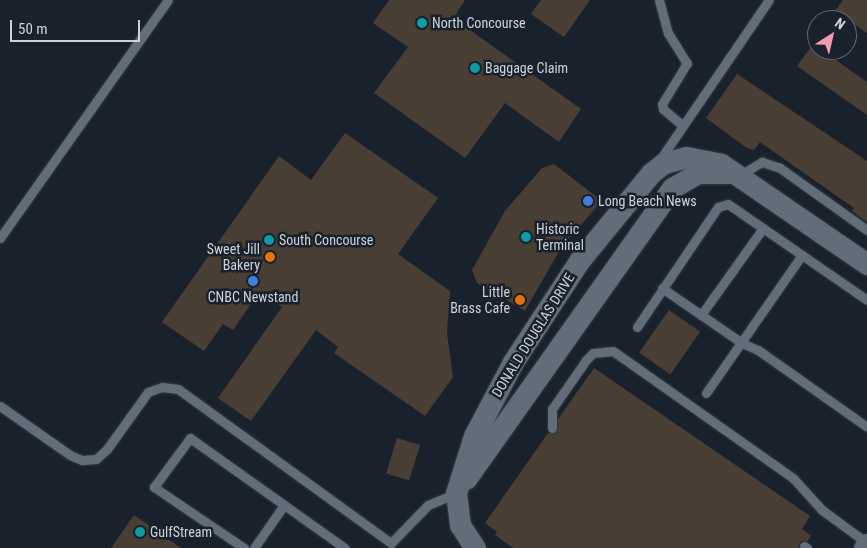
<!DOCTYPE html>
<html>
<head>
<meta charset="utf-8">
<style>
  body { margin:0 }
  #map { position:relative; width:867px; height:548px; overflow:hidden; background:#19222c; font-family:"Roboto Condensed",sans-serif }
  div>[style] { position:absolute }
  .building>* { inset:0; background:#493e34; transform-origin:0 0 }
  .roads { filter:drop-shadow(0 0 1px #343c43) drop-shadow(0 0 1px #343c43) }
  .service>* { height:9px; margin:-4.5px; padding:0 4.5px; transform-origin:4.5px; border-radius:4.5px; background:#626d79 }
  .tertiary>* { height:21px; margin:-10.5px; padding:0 10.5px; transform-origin:10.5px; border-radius:10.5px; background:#626d79 }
  .dots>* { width:14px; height:14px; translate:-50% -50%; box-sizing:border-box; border:2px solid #19222c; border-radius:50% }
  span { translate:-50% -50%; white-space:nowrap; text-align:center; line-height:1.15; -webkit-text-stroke:5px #19222c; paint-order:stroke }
  .poi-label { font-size:14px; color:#ccd3d9 }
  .left { translate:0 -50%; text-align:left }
  .right { translate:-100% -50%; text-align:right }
  .street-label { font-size:14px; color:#ccd3d9 }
  .north { position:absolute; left:807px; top:10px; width:50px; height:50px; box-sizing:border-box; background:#19222c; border:1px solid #616971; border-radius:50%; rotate:35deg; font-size:14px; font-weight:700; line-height:20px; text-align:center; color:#ccd3d9 }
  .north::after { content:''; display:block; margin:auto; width:18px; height:22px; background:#f19ab2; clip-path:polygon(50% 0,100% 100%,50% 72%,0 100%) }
  .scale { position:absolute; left:10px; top:20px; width:130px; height:22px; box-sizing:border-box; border:2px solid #ccd3d9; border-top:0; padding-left:6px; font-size:15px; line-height:18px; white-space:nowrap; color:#ccd3d9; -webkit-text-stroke:4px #19222c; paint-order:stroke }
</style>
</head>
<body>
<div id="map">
  <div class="building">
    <i style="clip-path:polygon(389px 0,465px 0,456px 14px,462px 19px,460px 23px,581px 109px,559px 142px,505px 103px,465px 158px,374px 93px,408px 47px,373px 23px)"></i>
    <i style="clip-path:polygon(541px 0,590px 0,564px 37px,531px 14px)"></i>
    <i style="clip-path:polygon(843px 0,867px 0,867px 33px,835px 11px)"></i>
    <i style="clip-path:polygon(813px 44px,867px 82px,867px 115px,797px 66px)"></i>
    <i style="clip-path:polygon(737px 74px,867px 161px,867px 222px,852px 211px,854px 208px,760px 142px,754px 150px,747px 148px,706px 118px)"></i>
    <i style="clip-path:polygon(345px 133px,438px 198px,398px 254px,450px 291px,447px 333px,453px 377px,425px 416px,334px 353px,338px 347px,316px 330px,251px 421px,218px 398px,282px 307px,260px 291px,233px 330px,223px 324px,204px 351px,162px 322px,279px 156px,311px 180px)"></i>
    <i style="clip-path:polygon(554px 164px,602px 201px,562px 246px,525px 311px,477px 283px,472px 270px,505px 211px,542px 168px)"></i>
    <i style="left:669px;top:310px;width:38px;height:52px;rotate:35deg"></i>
    <i style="clip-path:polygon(594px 368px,810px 516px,802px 529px,811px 536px,808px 541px,801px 541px,798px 548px,513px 548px,495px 535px,497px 532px,485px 523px,548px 433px,557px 432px,558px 419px)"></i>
    <i style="left:397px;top:438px;width:24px;height:37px;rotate:17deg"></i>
    <i style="clip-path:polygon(134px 515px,181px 548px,111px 548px)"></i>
  </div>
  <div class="roads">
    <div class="service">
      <i style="left:659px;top:0;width:34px;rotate:75deg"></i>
      <i style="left:668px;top:33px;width:36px;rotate:58deg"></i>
      <i style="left:687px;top:63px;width:48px;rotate:121.4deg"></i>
      <i style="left:662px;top:104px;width:5px;rotate:79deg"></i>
      <i style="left:663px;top:109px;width:26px;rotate:40deg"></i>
      <i style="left:659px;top:161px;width:195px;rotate:-55.7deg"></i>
      <i style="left:740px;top:175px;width:26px;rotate:-31deg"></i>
      <i style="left:762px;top:162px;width:19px;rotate:18deg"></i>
      <i style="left:780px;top:168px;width:107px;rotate:35.5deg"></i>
      <i style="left:0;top:238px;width:291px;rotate:-54.8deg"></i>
      <i style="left:662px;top:288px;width:97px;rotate:34.5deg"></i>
      <i style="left:742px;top:343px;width:17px;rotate:24deg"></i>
      <i style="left:758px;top:350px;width:133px;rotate:35.2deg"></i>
      <i style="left:701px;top:315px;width:107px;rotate:-54.5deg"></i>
      <i style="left:637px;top:327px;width:145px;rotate:-56deg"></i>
      <i style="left:718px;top:207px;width:10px;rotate:-17deg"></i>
      <i style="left:728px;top:204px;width:169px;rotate:34.6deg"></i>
      <i style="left:706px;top:393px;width:168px;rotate:-55.2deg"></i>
      <i style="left:0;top:406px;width:85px;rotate:35deg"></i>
      <i style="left:70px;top:455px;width:13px;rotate:23deg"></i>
      <i style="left:82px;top:460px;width:14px;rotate:-4deg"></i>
      <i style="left:96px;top:459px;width:15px;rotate:-42deg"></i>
      <i style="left:107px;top:449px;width:70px;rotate:-54.3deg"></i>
      <i style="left:148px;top:392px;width:15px;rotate:-20deg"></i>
      <i style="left:162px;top:387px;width:16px;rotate:7deg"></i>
      <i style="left:178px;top:389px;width:263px;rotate:35.9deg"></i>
      <i style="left:391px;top:543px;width:53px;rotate:-45.8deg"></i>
      <i style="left:428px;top:505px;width:30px;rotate:-23deg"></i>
      <i style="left:552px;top:428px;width:19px;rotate:-90deg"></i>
      <i style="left:552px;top:409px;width:60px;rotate:-55.2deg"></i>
      <i style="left:586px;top:360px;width:10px;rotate:-45deg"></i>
      <i style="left:593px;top:353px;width:20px;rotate:-6deg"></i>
      <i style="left:613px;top:351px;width:220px;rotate:35.2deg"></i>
      <i style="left:793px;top:478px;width:43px;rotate:47.8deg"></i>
      <i style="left:822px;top:510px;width:56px;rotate:36.3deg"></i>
      <i style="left:804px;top:546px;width:4px;rotate:34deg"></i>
      <i style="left:244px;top:548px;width:109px;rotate:-145.9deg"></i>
      <i style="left:154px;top:487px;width:61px;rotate:-53.7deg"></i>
      <i style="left:190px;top:438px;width:190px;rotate:35.4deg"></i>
      <i style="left:254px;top:548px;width:52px;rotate:-55.1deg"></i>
    </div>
    <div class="tertiary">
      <i style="left:466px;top:479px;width:357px;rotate:-54.7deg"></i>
      <i style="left:672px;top:188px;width:30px;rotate:-30deg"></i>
      <i style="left:698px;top:173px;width:30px"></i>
      <i style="left:475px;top:548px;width:27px;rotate:-123deg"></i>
      <i style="left:460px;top:525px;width:32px;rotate:-97deg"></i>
      <i style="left:456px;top:493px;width:60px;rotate:-72.5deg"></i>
      <i style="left:474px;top:436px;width:84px;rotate:-62.2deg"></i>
      <i style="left:513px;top:362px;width:121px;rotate:-56.8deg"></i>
      <i style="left:579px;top:261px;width:114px;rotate:-50.7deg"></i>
      <i style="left:651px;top:173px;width:16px;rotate:-38deg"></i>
      <i style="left:664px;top:163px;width:23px;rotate:-15deg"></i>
      <i style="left:686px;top:157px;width:36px;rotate:11deg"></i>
      <i style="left:721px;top:164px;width:177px;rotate:34.4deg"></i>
      <i style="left:864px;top:548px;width:5px;rotate:-53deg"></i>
    </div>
  </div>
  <div class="dots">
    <i style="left:422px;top:23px;background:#0f9aa8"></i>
    <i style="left:475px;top:68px;background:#0f9aa8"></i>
    <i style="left:588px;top:201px;background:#3f7fe0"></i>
    <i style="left:526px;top:237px;background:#0f9aa8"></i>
    <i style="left:269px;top:240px;background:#0f9aa8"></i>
    <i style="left:270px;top:257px;background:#e8710a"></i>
    <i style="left:253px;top:281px;background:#3f7fe0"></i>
    <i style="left:520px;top:300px;background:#e8710a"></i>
    <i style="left:140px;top:532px;background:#0f9aa8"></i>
  </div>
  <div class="poi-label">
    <span class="left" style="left:432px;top:23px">North Concourse</span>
    <span class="left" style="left:485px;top:68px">Baggage Claim</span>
    <span class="left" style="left:598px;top:201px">Long Beach News</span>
    <span class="left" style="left:536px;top:237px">Historic<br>Terminal</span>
    <span class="left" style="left:279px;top:240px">South Concourse</span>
    <span class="right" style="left:260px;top:257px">Sweet Jill<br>Bakery</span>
    <span class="right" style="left:510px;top:300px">Little<br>Brass Cafe</span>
    <span style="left:253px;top:297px">CNBC Newstand</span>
    <span class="left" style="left:150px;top:532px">GulfStream</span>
  </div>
  <div class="street-label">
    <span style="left:533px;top:335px;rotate:-58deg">DONALD DOUGLAS DRIVE</span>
  </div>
  <div class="north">N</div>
  <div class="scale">50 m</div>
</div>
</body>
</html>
